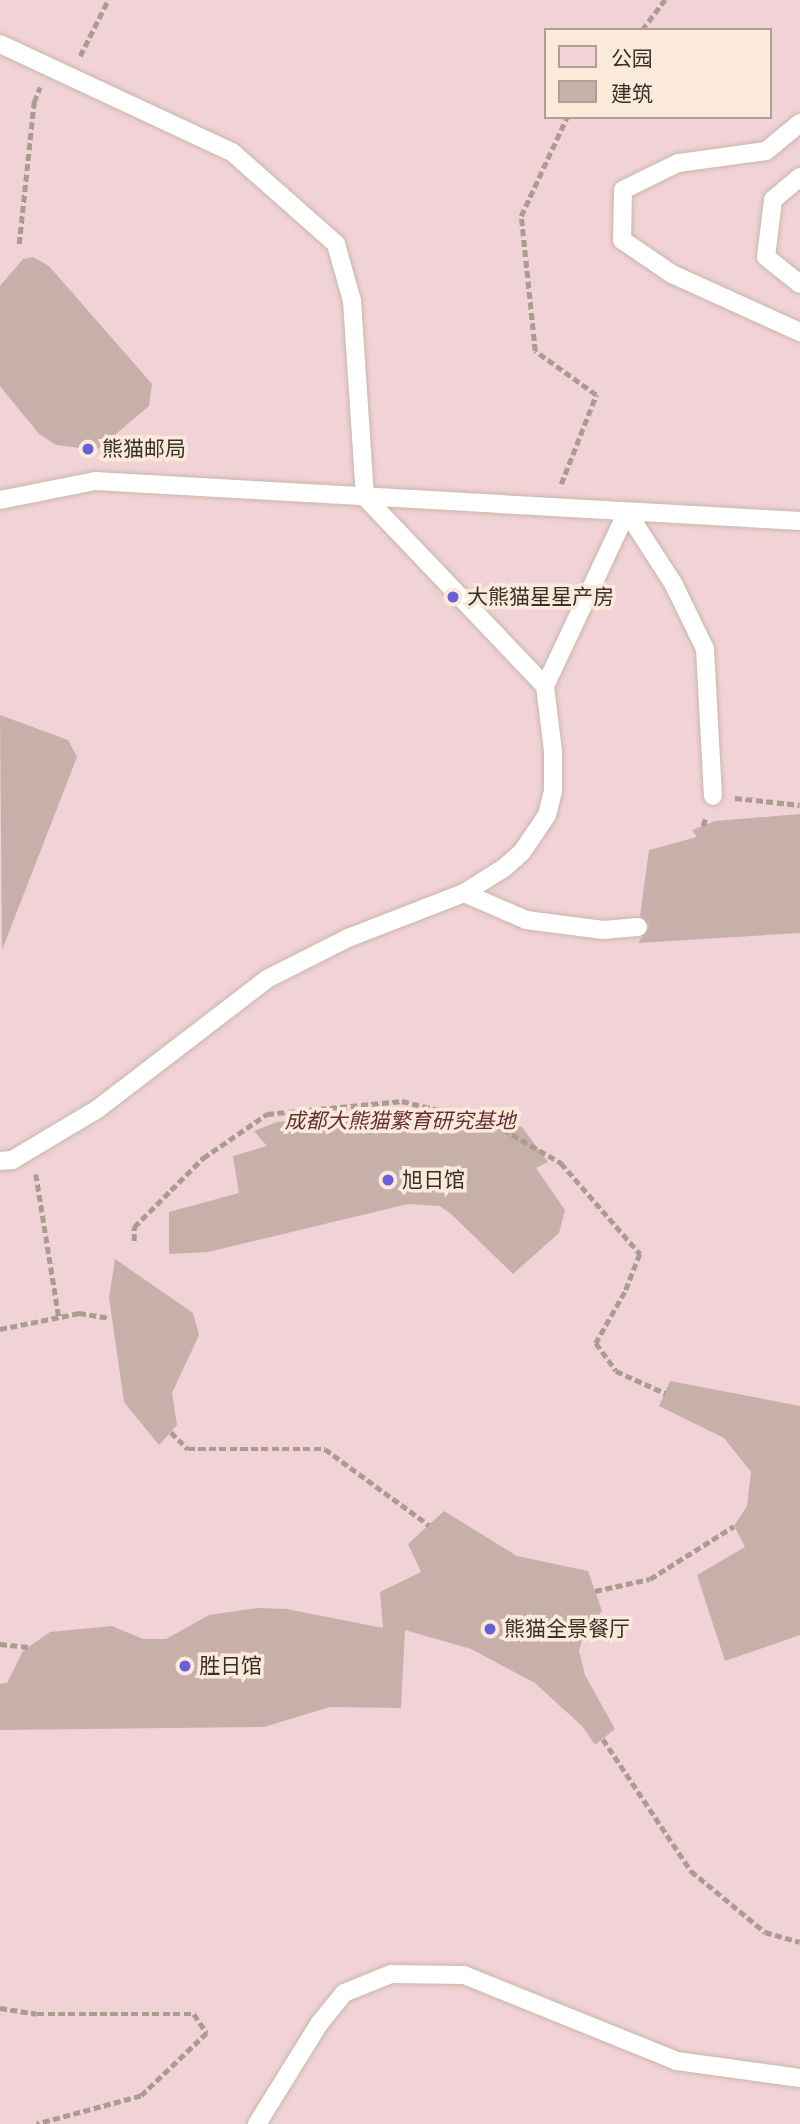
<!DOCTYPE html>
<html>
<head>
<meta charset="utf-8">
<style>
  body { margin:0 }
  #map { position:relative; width:800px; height:2124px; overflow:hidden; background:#fbead9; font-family:"Libre Baskerville","Noto Sans SC",serif }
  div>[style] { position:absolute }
  .green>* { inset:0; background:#f1d2d6 }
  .building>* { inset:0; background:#c7b0a9 }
  .path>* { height:4.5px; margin-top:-2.25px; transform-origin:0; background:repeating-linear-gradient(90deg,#aa9d90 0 7px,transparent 0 10.5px) }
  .roads { filter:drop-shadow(0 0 2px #c7b7a7) drop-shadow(0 0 2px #c7b7a7) }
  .service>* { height:18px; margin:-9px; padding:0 9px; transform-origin:9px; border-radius:9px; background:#fff }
  .dots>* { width:19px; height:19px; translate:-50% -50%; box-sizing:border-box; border:4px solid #fbead9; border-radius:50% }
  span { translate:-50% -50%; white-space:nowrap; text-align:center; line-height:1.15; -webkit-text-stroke:7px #fbead9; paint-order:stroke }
  .poi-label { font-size:21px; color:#37312a }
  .left { translate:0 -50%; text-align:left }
  .park-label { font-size:21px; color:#672e3a; font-style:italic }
  .legend { position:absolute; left:544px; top:28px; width:228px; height:91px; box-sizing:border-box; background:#fbead9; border:2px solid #ada093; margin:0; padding:9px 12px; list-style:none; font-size:21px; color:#37312a }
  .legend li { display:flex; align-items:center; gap:14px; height:35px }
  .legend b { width:35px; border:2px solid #ada093 }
</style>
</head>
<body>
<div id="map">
  <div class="green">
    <i style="clip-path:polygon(evenodd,0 0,800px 0,800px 2124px,0 2124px,0 0,546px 30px,770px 30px,770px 117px,546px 117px,546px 30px)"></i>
  </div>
  <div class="building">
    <i style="clip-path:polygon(33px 257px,49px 266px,152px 384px,149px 406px,97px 450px,56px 445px,39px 434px,0 386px,0 286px,23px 259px)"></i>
    <i style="clip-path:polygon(0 715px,68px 740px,77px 757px,2px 950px)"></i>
    <i style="clip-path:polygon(800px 814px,800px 933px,638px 943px,649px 927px,640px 916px,649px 850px,697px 837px,692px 830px,715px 821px)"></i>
    <i style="clip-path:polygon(415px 1110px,489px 1111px,522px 1127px,548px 1162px,536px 1168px,565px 1210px,559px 1233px,513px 1274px,451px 1214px,440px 1206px,408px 1204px,208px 1252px,169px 1254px,169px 1212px,239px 1193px,233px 1156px,267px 1146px,254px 1131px,277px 1122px)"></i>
    <i style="clip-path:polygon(115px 1259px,193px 1313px,199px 1335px,172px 1393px,177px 1425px,159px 1445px,124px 1402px,109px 1298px)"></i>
    <i style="clip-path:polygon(670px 1381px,800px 1406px,800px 1635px,725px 1661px,697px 1575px,745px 1547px,734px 1526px,747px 1506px,751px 1472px,724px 1438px,659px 1406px)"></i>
    <i style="clip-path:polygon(444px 1511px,517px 1556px,588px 1571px,602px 1611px,584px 1632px,579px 1651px,585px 1675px,615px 1729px,595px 1745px,583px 1727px,535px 1683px,471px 1649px,405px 1630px,401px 1708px,330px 1707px,264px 1727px,0 1730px,0 1684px,7px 1683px,23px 1651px,50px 1632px,112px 1626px,143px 1639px,166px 1639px,209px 1615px,257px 1608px,287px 1609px,383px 1628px,380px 1592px,421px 1572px,408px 1544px)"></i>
  </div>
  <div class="path">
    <i style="left:642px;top:30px;width:38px;rotate:-53deg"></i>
    <i style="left:80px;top:56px;width:63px;rotate:-63.4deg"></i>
    <i style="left:19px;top:244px;width:143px;rotate:-84deg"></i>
    <i style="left:34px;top:102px;width:16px;rotate:-68deg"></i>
    <i style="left:561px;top:484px;width:96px;rotate:-68.5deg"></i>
    <i style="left:596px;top:395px;width:75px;rotate:-144.2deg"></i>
    <i style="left:535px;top:351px;width:136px;rotate:-95.9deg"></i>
    <i style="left:521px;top:216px;width:109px;rotate:-65.1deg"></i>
    <i style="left:735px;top:798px;width:65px;rotate:6.1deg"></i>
    <i style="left:703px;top:826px;width:10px;rotate:-73deg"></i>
    <i style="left:36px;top:1174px;width:145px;rotate:80.9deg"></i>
    <i style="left:134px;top:1241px;width:14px;rotate:-90deg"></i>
    <i style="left:134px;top:1227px;width:98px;rotate:-45deg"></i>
    <i style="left:203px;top:1158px;width:78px;rotate:-34.5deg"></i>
    <i style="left:267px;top:1114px;width:136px;rotate:-5.5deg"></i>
    <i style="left:402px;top:1101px;width:95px;rotate:14deg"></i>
    <i style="left:494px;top:1124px;width:78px;rotate:30.2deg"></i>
    <i style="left:561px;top:1163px;width:121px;rotate:49deg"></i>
    <i style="left:640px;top:1254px;width:41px;rotate:111.5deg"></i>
    <i style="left:625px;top:1292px;width:59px;rotate:119.6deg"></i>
    <i style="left:596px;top:1343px;width:34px;rotate:54deg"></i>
    <i style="left:616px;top:1371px;width:54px;rotate:24.2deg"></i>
    <i style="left:0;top:1329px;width:81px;rotate:-11.4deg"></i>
    <i style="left:79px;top:1313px;width:31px;rotate:9deg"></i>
    <i style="left:171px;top:1432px;width:24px;rotate:45deg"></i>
    <i style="left:188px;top:1449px;width:137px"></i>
    <i style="left:325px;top:1449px;width:129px;rotate:36.2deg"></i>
    <i style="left:595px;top:1591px;width:56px;rotate:-12.3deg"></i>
    <i style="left:650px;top:1579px;width:99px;rotate:-32.2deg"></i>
    <i style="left:0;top:1644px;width:29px;rotate:6deg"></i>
    <i style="left:603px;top:1739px;width:159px;rotate:56.3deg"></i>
    <i style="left:691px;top:1871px;width:96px;rotate:39.5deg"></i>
    <i style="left:765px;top:1932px;width:36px;rotate:16deg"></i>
    <i style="left:0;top:2008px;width:37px;rotate:9deg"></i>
    <i style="left:37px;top:2014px;width:157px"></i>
    <i style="left:194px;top:2014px;width:23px;rotate:56deg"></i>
    <i style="left:207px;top:2033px;width:91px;rotate:136.3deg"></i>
    <i style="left:141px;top:2096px;width:108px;rotate:164.9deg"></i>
  </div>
  <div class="roads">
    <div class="service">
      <i style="left:0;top:44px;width:256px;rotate:25deg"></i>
      <i style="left:232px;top:152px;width:139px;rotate:41.5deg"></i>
      <i style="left:336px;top:244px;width:59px;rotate:74.3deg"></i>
      <i style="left:352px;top:301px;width:196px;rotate:86.2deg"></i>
      <i style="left:365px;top:497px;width:261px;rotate:46.4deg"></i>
      <i style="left:545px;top:686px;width:65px;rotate:83deg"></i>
      <i style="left:553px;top:751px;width:40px;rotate:90deg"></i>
      <i style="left:553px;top:791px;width:25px;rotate:104deg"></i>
      <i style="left:547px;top:815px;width:45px;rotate:124deg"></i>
      <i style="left:522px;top:852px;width:24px;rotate:138deg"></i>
      <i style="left:504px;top:868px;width:47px;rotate:148deg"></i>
      <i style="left:464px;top:893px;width:124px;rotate:158.8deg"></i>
      <i style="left:348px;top:938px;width:91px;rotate:153.2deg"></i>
      <i style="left:267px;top:979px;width:215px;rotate:142.5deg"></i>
      <i style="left:96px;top:1110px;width:98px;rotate:149.2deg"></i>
      <i style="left:12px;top:1160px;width:12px;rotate:175deg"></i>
      <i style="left:800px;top:123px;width:44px;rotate:140.5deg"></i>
      <i style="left:766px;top:151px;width:89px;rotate:172.2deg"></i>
      <i style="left:678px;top:163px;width:61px;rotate:153.9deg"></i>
      <i style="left:623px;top:190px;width:50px;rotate:91.1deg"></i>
      <i style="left:622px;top:240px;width:60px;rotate:34.2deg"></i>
      <i style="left:672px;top:274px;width:141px;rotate:24.4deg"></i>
      <i style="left:800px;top:177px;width:35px;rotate:140deg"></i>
      <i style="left:773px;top:200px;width:57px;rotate:97deg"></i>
      <i style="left:766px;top:257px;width:43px;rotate:38.5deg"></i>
      <i style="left:0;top:500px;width:97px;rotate:-11.3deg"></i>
      <i style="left:95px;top:481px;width:706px;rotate:3.25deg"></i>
      <i style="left:627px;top:512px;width:85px;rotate:57.1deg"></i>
      <i style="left:673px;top:583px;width:73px;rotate:64.1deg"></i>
      <i style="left:705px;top:649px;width:147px;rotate:86.9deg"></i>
      <i style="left:545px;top:686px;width:192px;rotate:-64.8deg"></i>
      <i style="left:464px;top:893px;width:68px;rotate:23.5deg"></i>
      <i style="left:526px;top:920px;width:78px;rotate:7.4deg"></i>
      <i style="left:603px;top:930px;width:35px;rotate:-5deg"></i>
      <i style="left:257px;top:2124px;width:118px;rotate:-58.2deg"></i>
      <i style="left:319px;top:2024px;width:40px;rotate:-51deg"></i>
      <i style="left:344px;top:1993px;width:51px;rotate:-22deg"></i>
      <i style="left:391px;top:1974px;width:73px;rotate:0.8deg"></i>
      <i style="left:464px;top:1975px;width:230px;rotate:22deg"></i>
      <i style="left:677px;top:2061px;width:124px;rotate:7.9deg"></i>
    </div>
  </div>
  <div class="dots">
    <i style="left:88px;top:449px;background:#695fd8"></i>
    <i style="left:453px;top:597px;background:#695fd8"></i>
    <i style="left:388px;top:1180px;background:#695fd8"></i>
    <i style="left:490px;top:1629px;background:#695fd8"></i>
    <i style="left:185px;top:1666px;background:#695fd8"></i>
  </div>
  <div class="poi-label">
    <span class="left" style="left:102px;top:449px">熊猫邮局</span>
    <span class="left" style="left:467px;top:597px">大熊猫星星产房</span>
    <span class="left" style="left:402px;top:1180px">旭日馆</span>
    <span class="left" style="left:504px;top:1629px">熊猫全景餐厅</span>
    <span class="left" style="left:199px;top:1666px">胜日馆</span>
  </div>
  <div class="park-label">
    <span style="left:400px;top:1121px">成都大熊猫繁育研究基地</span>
  </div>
  <ul class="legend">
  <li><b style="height:19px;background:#f1d2d6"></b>公园</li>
  <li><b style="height:19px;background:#c7b0a9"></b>建筑</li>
  </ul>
</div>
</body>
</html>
